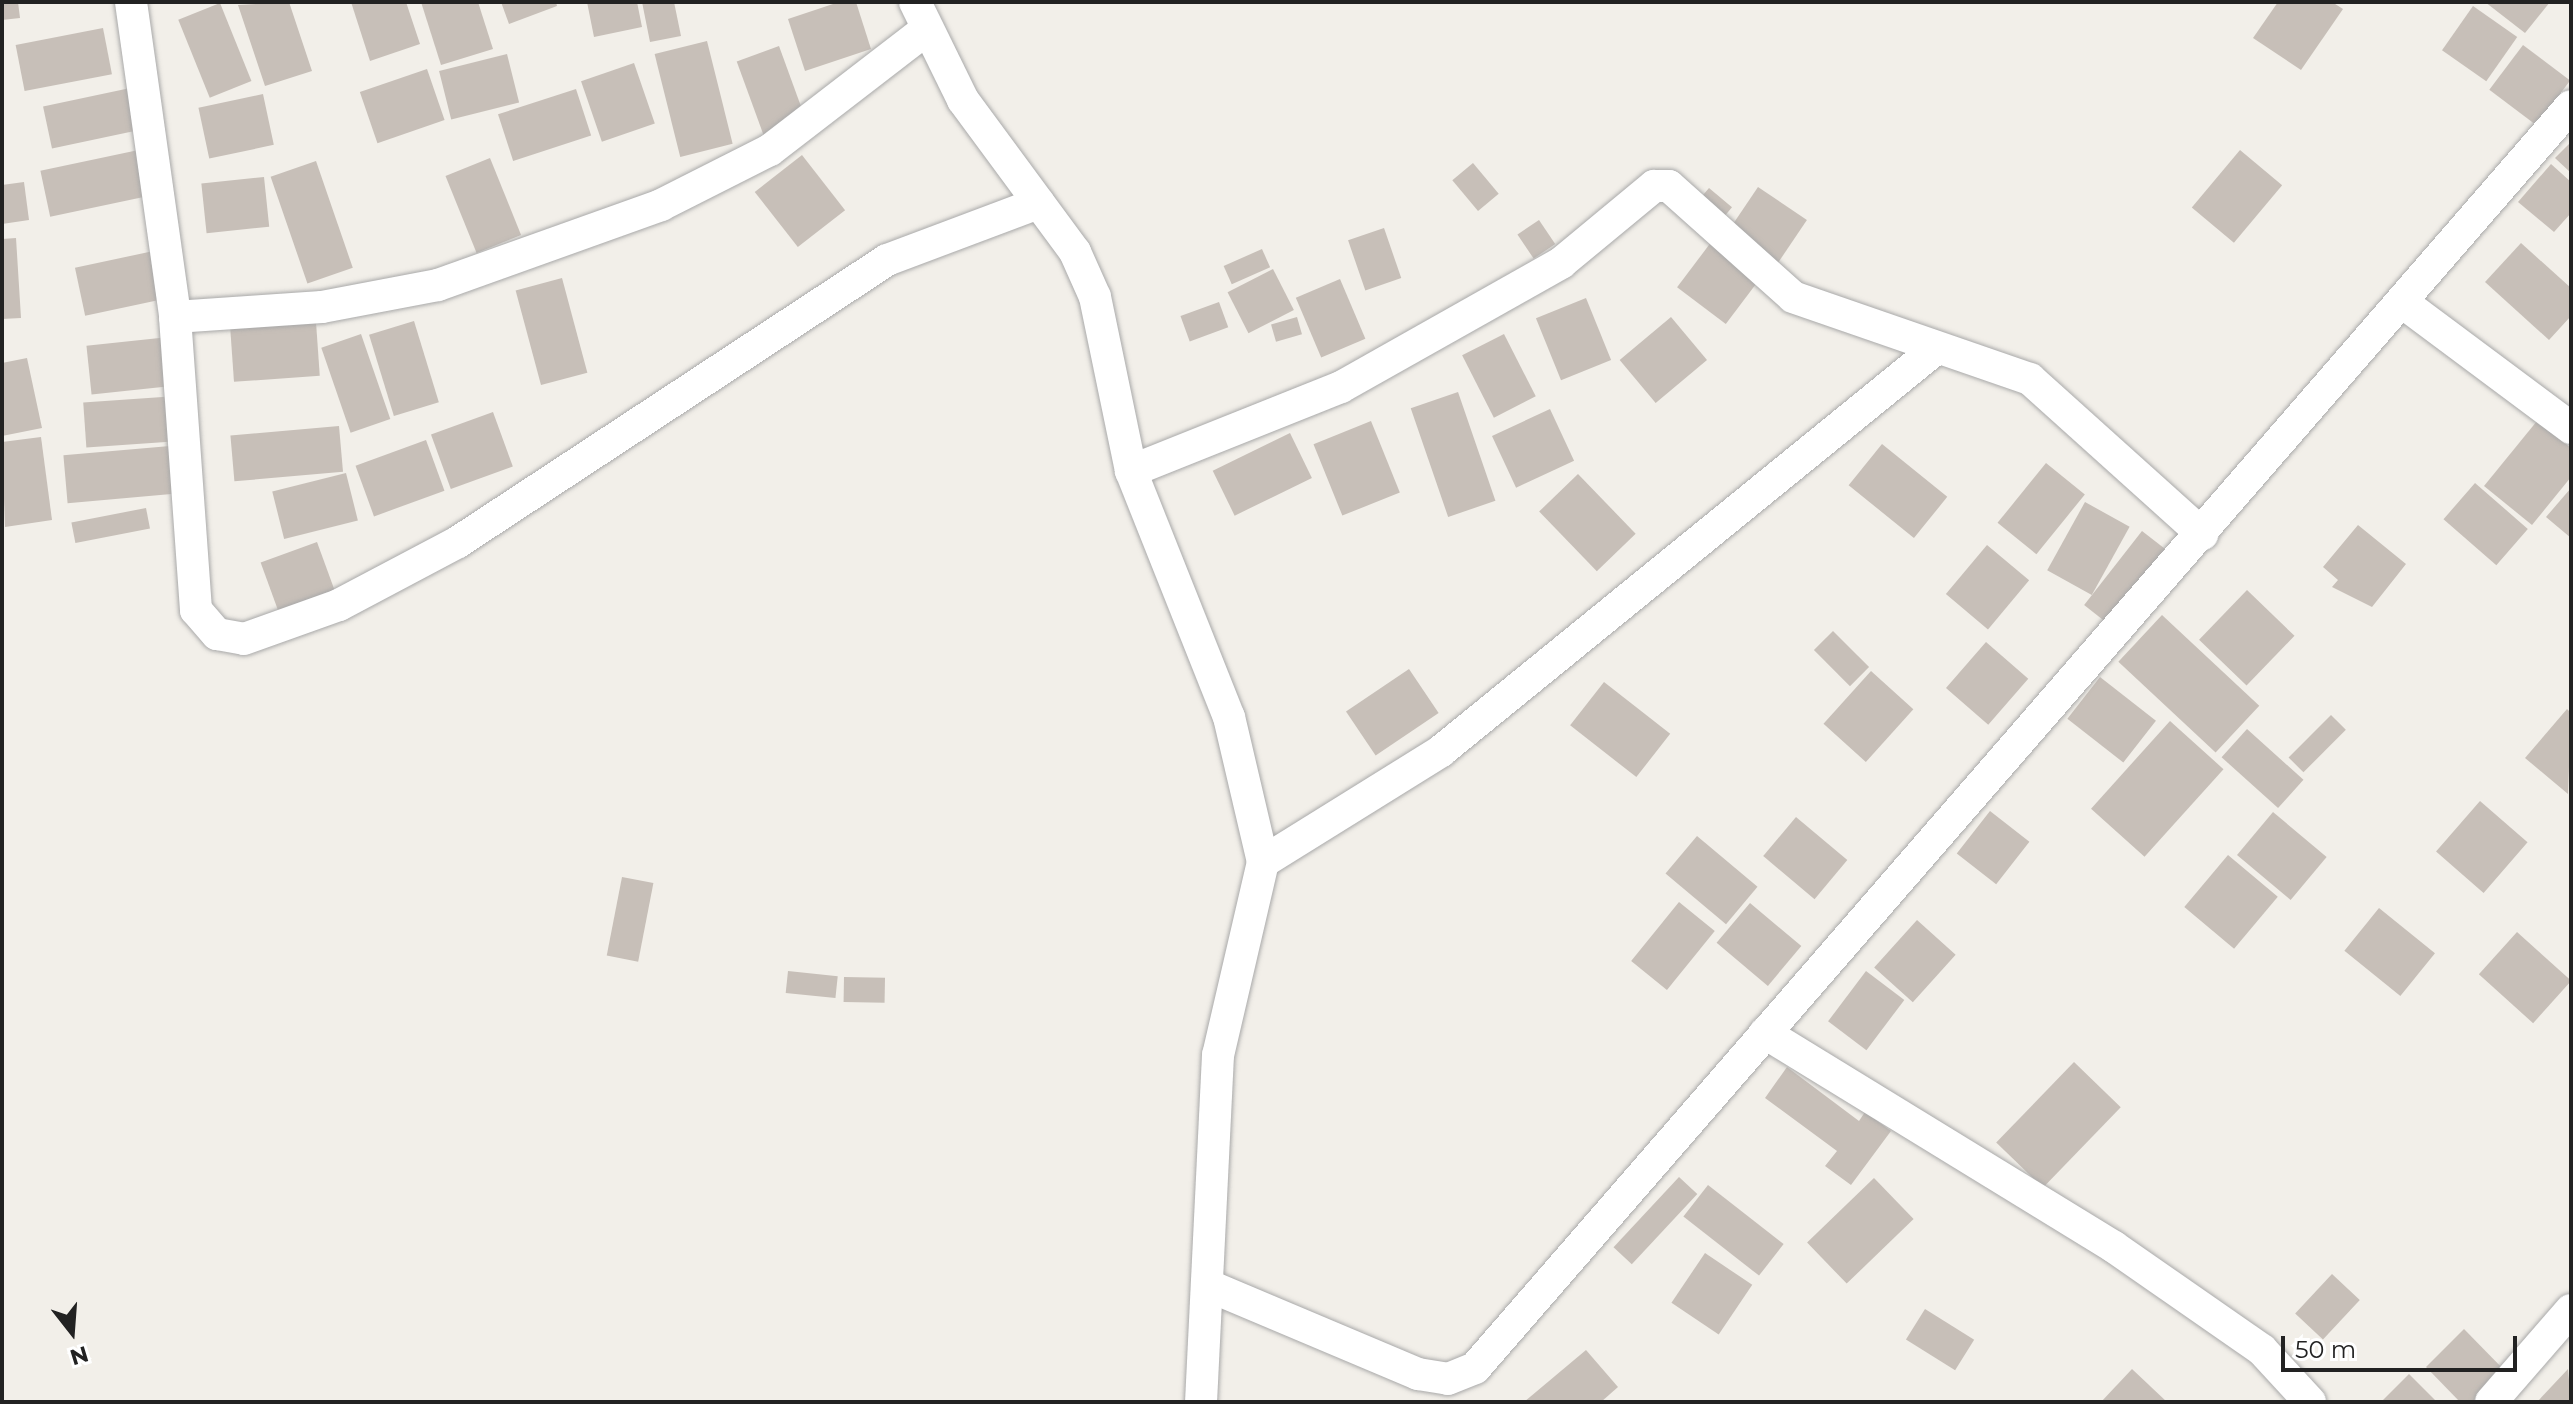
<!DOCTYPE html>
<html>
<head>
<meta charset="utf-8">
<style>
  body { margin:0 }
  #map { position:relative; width:2573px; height:1404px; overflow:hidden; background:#f2efe9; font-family:Montserrat,sans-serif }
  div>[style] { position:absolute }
  .building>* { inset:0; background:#c7bfb8; transform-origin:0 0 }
  .roads { filter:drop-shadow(0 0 2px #a9a9a9) drop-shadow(0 0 2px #a9a9a9) }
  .minor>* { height:32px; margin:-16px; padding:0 16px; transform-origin:16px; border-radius:16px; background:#fff }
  span { translate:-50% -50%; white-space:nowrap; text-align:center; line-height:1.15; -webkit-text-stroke:8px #fff; paint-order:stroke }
  .frame { position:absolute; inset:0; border:4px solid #222; pointer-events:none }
  .north { position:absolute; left:32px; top:1292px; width:80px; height:80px; -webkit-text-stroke:6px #fff; paint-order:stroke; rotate:163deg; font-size:22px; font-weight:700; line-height:32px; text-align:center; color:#222 }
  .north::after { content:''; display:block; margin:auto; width:28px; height:36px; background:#222; clip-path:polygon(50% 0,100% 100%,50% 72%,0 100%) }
  .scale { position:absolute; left:2281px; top:1336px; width:236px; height:36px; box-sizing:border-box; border:4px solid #222; border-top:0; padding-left:10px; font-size:24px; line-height:28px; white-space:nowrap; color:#222; -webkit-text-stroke:6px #fff; paint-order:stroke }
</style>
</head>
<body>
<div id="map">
  <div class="building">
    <i style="clip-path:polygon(2px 2px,18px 2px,20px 18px,2px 20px)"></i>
    <i style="clip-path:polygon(289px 2px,312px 71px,265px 86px,238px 5px)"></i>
    <i style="clip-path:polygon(351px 2px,406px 2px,420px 44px,370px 61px)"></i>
    <i style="clip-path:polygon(421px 2px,478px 2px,493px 49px,441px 65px)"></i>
    <i style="clip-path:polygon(501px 2px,556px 2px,557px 6px,509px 24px)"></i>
    <i style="clip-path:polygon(587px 2px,637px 2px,642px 27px,594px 37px)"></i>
    <i style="clip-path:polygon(642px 2px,674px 2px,681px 36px,650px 42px)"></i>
    <i style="clip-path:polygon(839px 2px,856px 2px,871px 49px,805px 71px,788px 19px)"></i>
    <i style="clip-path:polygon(2278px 2px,2332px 2px,2343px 9px,2301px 70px,2253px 38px)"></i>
    <i style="clip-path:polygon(2485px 2px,2550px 2px,2525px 33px)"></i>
    <i style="left:220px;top:3px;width:84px;height:45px;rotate:68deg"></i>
    <i style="left:2473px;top:6px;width:54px;height:54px;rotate:35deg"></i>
    <i style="left:103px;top:28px;width:47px;height:89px;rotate:79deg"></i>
    <i style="left:707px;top:41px;width:106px;height:54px;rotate:76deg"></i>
    <i style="left:2523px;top:45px;width:59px;height:56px;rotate:37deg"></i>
    <i style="left:779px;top:46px;width:87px;height:45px;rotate:70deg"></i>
    <i style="left:507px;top:54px;width:50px;height:70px;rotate:76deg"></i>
    <i style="left:634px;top:63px;width:64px;height:56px;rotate:71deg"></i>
    <i style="left:427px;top:69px;width:54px;height:71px;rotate:71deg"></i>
    <i style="left:135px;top:87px;width:43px;height:94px;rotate:78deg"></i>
    <i style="left:576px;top:89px;width:49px;height:82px;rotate:72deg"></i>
    <i style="left:263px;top:94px;width:52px;height:66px;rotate:78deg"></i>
    <i style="clip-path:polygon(2571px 142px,2571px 173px,2555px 158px)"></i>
    <i style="left:148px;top:148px;width:47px;height:110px;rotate:78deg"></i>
    <i style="left:2240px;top:150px;width:55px;height:75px;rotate:40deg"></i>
    <i style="left:802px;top:155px;width:70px;height:60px;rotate:52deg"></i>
    <i style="left:490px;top:158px;width:83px;height:48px;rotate:68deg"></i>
    <i style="left:316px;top:161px;width:113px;height:48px;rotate:71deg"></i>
    <i style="left:1473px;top:163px;width:40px;height:27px;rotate:50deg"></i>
    <i style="clip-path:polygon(2551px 164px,2571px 182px,2571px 213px,2554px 232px,2518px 202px)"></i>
    <i style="left:264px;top:177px;width:50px;height:63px;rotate:84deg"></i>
    <i style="clip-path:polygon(24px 182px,29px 220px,2px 224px,2px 185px)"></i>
    <i style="left:1758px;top:187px;width:59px;height:54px;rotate:34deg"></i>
    <i style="left:1709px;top:188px;width:30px;height:23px;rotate:40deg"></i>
    <i style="left:1539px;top:220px;width:29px;height:26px;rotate:56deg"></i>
    <i style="left:1384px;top:228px;width:53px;height:38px;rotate:71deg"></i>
    <i style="left:1718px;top:233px;width:61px;height:68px;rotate:37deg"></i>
    <i style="clip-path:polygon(16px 238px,21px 318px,2px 319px,2px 239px)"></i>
    <i style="clip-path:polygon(2521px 243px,2571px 288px,2571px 316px,2549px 340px,2485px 282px)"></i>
    <i style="left:163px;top:249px;width:49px;height:90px;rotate:78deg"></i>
    <i style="left:1262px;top:249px;width:20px;height:42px;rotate:66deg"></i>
    <i style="left:1273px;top:269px;width:46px;height:51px;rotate:63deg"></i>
    <i style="left:562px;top:278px;width:98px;height:48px;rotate:75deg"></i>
    <i style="left:1340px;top:279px;width:65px;height:48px;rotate:67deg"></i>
    <i style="left:1586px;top:298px;width:67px;height:54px;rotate:68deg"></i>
    <i style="left:1219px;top:302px;width:27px;height:41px;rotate:70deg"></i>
    <i style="left:1297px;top:317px;width:18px;height:27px;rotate:74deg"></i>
    <i style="left:1671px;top:317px;width:56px;height:67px;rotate:50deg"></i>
    <i style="left:414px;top:321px;width:85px;height:47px;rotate:73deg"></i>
    <i style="left:316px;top:322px;width:54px;height:86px;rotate:86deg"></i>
    <i style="left:361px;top:334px;width:90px;height:42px;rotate:71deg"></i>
    <i style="left:1504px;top:334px;width:70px;height:47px;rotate:63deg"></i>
    <i style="left:169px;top:337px;width:49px;height:83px;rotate:84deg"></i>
    <i style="clip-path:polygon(27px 358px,42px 428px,2px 436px,2px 363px)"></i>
    <i style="left:1458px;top:392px;width:115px;height:50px;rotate:71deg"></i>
    <i style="left:177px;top:396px;width:45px;height:94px;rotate:86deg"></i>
    <i style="left:1550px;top:409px;width:57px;height:64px;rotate:65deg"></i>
    <i style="left:493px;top:412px;width:58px;height:66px;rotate:70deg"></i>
    <i style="left:1371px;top:421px;width:77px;height:62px;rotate:68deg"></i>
    <i style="clip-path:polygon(2537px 421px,2571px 448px,2571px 477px,2532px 525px,2484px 486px)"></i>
    <i style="left:339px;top:426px;width:46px;height:109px;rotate:85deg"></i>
    <i style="left:1290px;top:433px;width:50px;height:86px;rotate:64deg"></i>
    <i style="clip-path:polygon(41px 437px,52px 520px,5px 527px,2px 442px)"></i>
    <i style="left:426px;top:440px;width:54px;height:75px;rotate:70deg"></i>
    <i style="left:1882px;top:444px;width:84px;height:53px;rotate:39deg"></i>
    <i style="left:170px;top:446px;width:48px;height:107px;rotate:85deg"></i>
    <i style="left:2046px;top:463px;width:50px;height:77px;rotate:39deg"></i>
    <i style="left:346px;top:473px;width:49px;height:76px;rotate:76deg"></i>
    <i style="left:1578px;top:474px;width:83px;height:54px;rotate:46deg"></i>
    <i style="left:2475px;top:483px;width:70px;height:48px;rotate:41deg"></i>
    <i style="clip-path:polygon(2571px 488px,2571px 538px,2546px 517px)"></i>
    <i style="left:2085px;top:502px;width:51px;height:78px;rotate:29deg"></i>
    <i style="left:146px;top:508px;width:21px;height:76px;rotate:79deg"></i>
    <i style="clip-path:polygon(2358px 525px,2406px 564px,2372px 607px,2332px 587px,2338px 580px,2323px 567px)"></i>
    <i style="left:2142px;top:531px;width:29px;height:94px;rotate:38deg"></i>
    <i style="left:317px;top:542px;width:53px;height:60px;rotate:70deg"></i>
    <i style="left:1987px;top:545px;width:55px;height:64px;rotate:40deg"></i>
    <i style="left:2247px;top:590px;width:66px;height:69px;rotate:44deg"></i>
    <i style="left:2162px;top:615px;width:133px;height:64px;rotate:43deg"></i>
    <i style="left:1833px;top:631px;width:51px;height:27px;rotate:45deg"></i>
    <i style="left:1986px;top:642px;width:56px;height:61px;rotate:41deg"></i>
    <i style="left:1409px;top:669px;width:53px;height:76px;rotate:56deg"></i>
    <i style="left:1871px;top:671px;width:57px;height:71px;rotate:42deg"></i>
    <i style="left:2100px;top:677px;width:71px;height:53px;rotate:38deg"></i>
    <i style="left:1604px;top:682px;width:84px;height:55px;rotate:38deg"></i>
    <i style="clip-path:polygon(2567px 709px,2571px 713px,2568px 794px,2525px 758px)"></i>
    <i style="left:2331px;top:715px;width:21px;height:60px;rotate:45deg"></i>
    <i style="left:2170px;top:721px;width:72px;height:118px;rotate:42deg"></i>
    <i style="left:2247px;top:729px;width:76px;height:38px;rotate:42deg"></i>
    <i style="left:2480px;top:801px;width:63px;height:67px;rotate:41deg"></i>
    <i style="left:1990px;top:811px;width:50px;height:54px;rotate:38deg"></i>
    <i style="left:2273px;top:812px;width:70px;height:56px;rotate:40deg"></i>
    <i style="left:1796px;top:817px;width:67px;height:51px;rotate:40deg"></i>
    <i style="left:1697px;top:836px;width:79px;height:49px;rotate:40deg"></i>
    <i style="left:2228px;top:855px;width:65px;height:68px;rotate:40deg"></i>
    <i style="left:622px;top:877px;width:32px;height:80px;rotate:11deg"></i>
    <i style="left:1679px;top:902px;width:46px;height:76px;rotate:39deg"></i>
    <i style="left:1750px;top:903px;width:67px;height:52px;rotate:40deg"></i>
    <i style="left:2379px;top:908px;width:72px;height:55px;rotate:39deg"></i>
    <i style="left:1917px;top:920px;width:52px;height:64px;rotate:42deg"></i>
    <i style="left:2517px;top:932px;width:73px;height:57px;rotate:42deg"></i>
    <i style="left:788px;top:971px;width:50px;height:22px;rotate:6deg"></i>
    <i style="left:1866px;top:971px;width:48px;height:63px;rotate:37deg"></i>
    <i style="left:844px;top:977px;width:41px;height:25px;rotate:1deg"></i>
    <i style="left:2074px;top:1062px;width:65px;height:112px;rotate:44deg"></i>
    <i style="clip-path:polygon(1787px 1067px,1859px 1121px,1865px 1112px,1891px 1131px,1851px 1185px,1825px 1166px,1837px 1151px,1765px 1098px)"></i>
    <i style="left:1679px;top:1177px;width:25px;height:96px;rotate:43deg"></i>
    <i style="left:1874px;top:1178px;width:57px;height:93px;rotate:46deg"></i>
    <i style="left:1708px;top:1185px;width:96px;height:40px;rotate:38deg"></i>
    <i style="left:1705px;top:1253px;width:57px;height:60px;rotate:34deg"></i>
    <i style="left:2332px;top:1274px;width:38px;height:54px;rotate:43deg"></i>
    <i style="left:1925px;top:1309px;width:58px;height:36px;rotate:32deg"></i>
    <i style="clip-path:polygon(2464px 1329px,2509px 1375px,2481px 1402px,2460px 1402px,2426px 1367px)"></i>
    <i style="clip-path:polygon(1586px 1350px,1618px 1387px,1601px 1402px,1524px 1402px)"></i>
    <i style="clip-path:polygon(2132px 1369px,2167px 1402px,2101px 1402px)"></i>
    <i style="clip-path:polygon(2568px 1369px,2571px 1402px,2537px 1402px)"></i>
    <i style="clip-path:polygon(2409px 1374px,2437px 1402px,2381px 1402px)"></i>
  </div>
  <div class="roads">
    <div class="minor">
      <i style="left:131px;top:2px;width:318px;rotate:82deg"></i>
      <i style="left:175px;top:317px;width:294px;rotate:85.9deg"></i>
      <i style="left:196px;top:610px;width:32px;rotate:49deg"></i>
      <i style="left:217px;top:634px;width:27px;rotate:10deg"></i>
      <i style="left:244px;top:639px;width:101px;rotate:-19.7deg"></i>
      <i style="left:339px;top:605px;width:135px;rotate:-27.9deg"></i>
      <i style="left:458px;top:542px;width:513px;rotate:-33.32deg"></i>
      <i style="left:887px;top:260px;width:162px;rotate:-20.6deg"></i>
      <i style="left:915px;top:2px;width:109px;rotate:63.9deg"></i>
      <i style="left:963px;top:100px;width:189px;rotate:53.6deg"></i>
      <i style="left:1075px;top:252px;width:49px;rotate:66deg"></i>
      <i style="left:1095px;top:297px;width:178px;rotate:78.3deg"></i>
      <i style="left:1131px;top:471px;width:265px;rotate:68.3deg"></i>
      <i style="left:1229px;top:717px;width:149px;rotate:76.8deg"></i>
      <i style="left:1263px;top:862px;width:198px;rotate:103.1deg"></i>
      <i style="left:1218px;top:1055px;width:347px;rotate:92.8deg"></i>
      <i style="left:2402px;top:302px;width:211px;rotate:36.7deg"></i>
      <i style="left:175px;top:317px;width:147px;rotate:-3.9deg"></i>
      <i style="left:322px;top:307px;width:118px;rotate:-10.7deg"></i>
      <i style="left:438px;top:285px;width:237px;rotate:-19.7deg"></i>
      <i style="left:661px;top:205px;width:122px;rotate:-26.8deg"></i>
      <i style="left:770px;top:150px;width:197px;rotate:-37.6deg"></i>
      <i style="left:1131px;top:471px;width:226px;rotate:-21.8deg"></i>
      <i style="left:1341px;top:387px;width:253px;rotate:-29.4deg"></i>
      <i style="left:1561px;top:263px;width:121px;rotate:-39.6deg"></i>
      <i style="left:1654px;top:186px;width:15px"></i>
      <i style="left:1669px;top:186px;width:166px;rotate:41.8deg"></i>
      <i style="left:1793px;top:297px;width:251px;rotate:19.1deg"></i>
      <i style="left:2030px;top:379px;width:232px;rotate:42deg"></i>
      <i style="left:1263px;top:862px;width:210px;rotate:-31.9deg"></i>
      <i style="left:1441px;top:751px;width:634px;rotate:-39.11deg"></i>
      <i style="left:1765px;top:1033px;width:409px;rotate:31.5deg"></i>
      <i style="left:2114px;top:1247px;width:180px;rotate:34.8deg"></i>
      <i style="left:2262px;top:1350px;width:71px;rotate:47.3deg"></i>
      <i style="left:1207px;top:1285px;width:229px;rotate:22.9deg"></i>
      <i style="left:1418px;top:1374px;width:30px;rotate:9deg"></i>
      <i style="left:1448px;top:1379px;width:29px;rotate:-22deg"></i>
      <i style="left:1475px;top:1368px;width:1671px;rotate:-49.03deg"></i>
      <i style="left:2491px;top:1402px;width:122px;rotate:-49deg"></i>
    </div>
  </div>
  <div class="frame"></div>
  <div class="north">N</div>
  <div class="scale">50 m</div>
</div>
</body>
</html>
